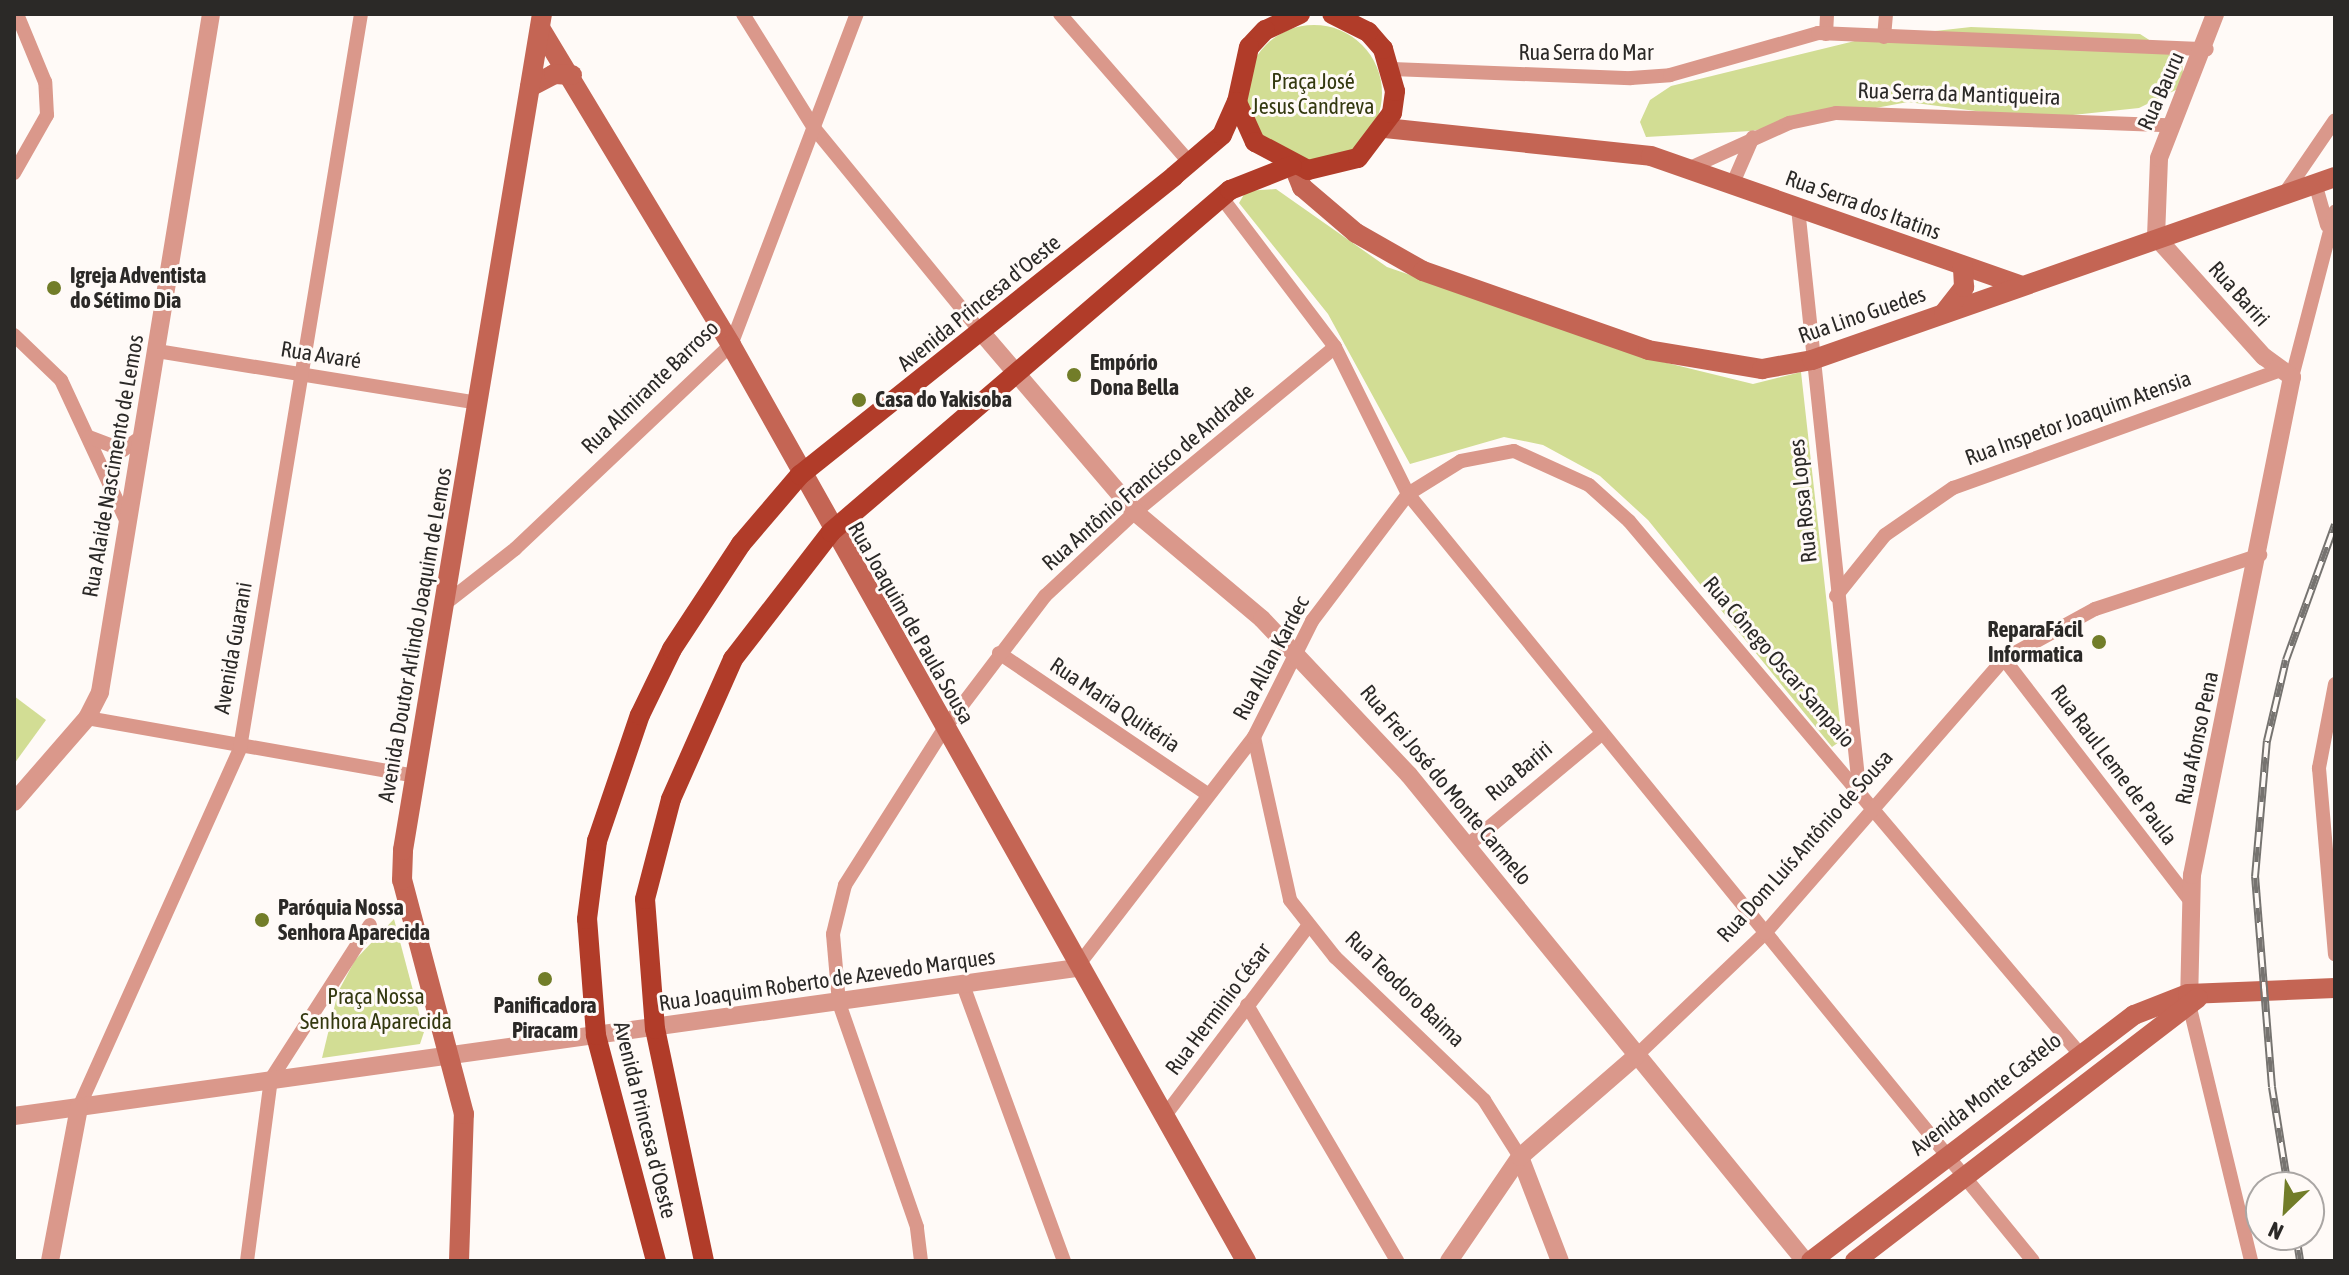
<!DOCTYPE html>
<html>
<head>
<meta charset="utf-8">
<style>
  body { margin:0 }
  #map { position:relative; width:2349px; height:1275px; overflow:hidden; background:#fffaf7; font-family:"Asap Condensed",sans-serif }
  div>[style] { position:absolute }
  .green>* { inset:0; background:#d2dd94 }
  .round { border-radius:50% }
  .minor>* { height:14px; margin:-7px; padding:0 7px; transform-origin:7px; border-radius:7px; background:#da988b }
  .tertiary>* { height:18px; margin:-9px; padding:0 9px; transform-origin:9px; border-radius:9px; background:#da988b }
  .secondary>* { height:20px; margin:-10px; padding:0 10px; transform-origin:10px; border-radius:10px; background:#c46554 }
  .primary>* { height:20px; margin:-10px; padding:0 10px; transform-origin:10px; border-radius:10px; background:#b13c29 }
  .rail>* { height:8px; margin-top:-4px; transform-origin:0; background:repeating-linear-gradient(90deg,#fffaf7 0 15px,#767370 0 30px); box-sizing:border-box; border-block:2px solid #767370 }
  .dots>* { width:22px; height:22px; translate:-50% -50%; box-sizing:border-box; border:4px solid #fffaf7; border-radius:50% }
  span { translate:-50% -50%; white-space:nowrap; text-align:center; line-height:1.15; -webkit-text-stroke:6px #fffaf7; paint-order:stroke }
  .street-label { font-size:22px; color:#2b2927 }
  .park-label { font-size:22px; color:#343910 }
  .poi-label { font-size:22px; color:#2b2927; font-weight:700 }
  .left { translate:0 -50%; text-align:left }
  .right { translate:-100% -50%; text-align:right }
  .frame { position:absolute; inset:0; border:16px solid #2b2927; pointer-events:none }
  .north { position:absolute; left:2245px; top:1171px; width:80px; height:80px; box-sizing:border-box; background:#fffaf7; border:2px solid #aaa6a4; border-radius:50%; rotate:205deg; font-size:22px; font-weight:700; line-height:32px; text-align:center; color:#2b2927 }
  .north::after { content:''; display:block; margin:auto; width:28px; height:36px; background:#727d29; clip-path:polygon(50% 0,100% 100%,50% 72%,0 100%) }
</style>
</head>
<body>
<div id="map">
  <div class="green">
    <i class="round" style="left:1246px;top:25px;width:136px;height:136px"></i>
    <i style="clip-path:polygon(1971px 27px,2140px 34px,2182px 61px,2184px 86px,2139px 108px,2035px 119px,1908px 102px,1751px 131px,1646px 137px,1640px 122px,1650px 100px,1671px 86px,1863px 39px)"></i>
    <i style="clip-path:polygon(1276px 189px,1387px 267px,1659px 361px,1753px 384px,1801px 372px,1842px 740px,1832px 747px,1648px 520px,1600px 476px,1543px 445px,1504px 437px,1410px 464px,1328px 314px,1239px 203px,1246px 191px)"></i>
    <i style="clip-path:polygon(14px 696px,46px 720px,14px 764px)"></i>
    <i style="clip-path:polygon(394px 919px,424px 1032px,420px 1044px,322px 1058px,338px 992px,355px 960px)"></i>
  </div>
  <div class="minor">
    <i style="left:743px;top:14px;width:134px;rotate:58.1deg"></i>
    <i style="left:814px;top:128px;width:265px;rotate:50.7deg"></i>
    <i style="left:1060px;top:14px;width:196px;rotate:48.9deg"></i>
    <i style="left:1826px;top:34px;width:20px;rotate:-87deg"></i>
    <i style="left:1884px;top:37px;width:23px;rotate:-85deg"></i>
    <i style="left:1392px;top:69px;width:239px;rotate:2.2deg"></i>
    <i style="left:1631px;top:78px;width:39px;rotate:-4deg"></i>
    <i style="left:1670px;top:75px;width:154px;rotate:-15.8deg"></i>
    <i style="left:1818px;top:33px;width:389px;rotate:2.4deg"></i>
    <i style="left:1692px;top:167px;width:107px;rotate:-24.4deg"></i>
    <i style="left:1789px;top:123px;width:48px;rotate:-12deg"></i>
    <i style="left:1836px;top:113px;width:332px;rotate:2.1deg"></i>
    <i style="left:14px;top:173px;width:67px;rotate:-60.4deg"></i>
    <i style="left:47px;top:115px;width:33px;rotate:-93deg"></i>
    <i style="left:45px;top:82px;width:74px;rotate:-112.4deg"></i>
    <i style="left:1733px;top:183px;width:50px;rotate:-66.5deg"></i>
    <i style="left:2315px;top:183px;width:44px;rotate:74.1deg"></i>
    <i style="left:2285px;top:193px;width:88px;rotate:-55.6deg"></i>
    <i style="left:1222px;top:198px;width:187px;rotate:52.8deg"></i>
    <i style="left:1335px;top:347px;width:164px;rotate:63.6deg"></i>
    <i style="left:1408px;top:494px;width:989px;rotate:50.82deg"></i>
    <i style="left:1798px;top:208px;width:582px;rotate:83.99deg"></i>
    <i style="left:14px;top:335px;width:65px;rotate:43.8deg"></i>
    <i style="left:61px;top:380px;width:154px;rotate:65.1deg"></i>
    <i style="left:157px;top:351px;width:325px;rotate:9.2deg"></i>
    <i style="left:2292px;top:377px;width:171px;rotate:-75.4deg"></i>
    <i style="left:89px;top:437px;width:36px;rotate:21deg"></i>
    <i style="left:123px;top:450px;width:22px;rotate:-36deg"></i>
    <i style="left:1836px;top:596px;width:78px;rotate:-51.2deg"></i>
    <i style="left:1885px;top:535px;width:83px;rotate:-34.7deg"></i>
    <i style="left:1953px;top:488px;width:348px;rotate:-19.8deg"></i>
    <i style="left:446px;top:603px;width:88px;rotate:-38deg"></i>
    <i style="left:515px;top:549px;width:297px;rotate:-43.4deg"></i>
    <i style="left:731px;top:345px;width:354px;rotate:-69.2deg"></i>
    <i style="left:999px;top:653px;width:250px;rotate:34.1deg"></i>
    <i style="left:2004px;top:659px;width:303px;rotate:52.4deg"></i>
    <i style="left:2335px;top:684px;width:86px;rotate:100.8deg"></i>
    <i style="left:2319px;top:768px;width:187px;rotate:85.1deg"></i>
    <i style="left:87px;top:718px;width:333px;rotate:10deg"></i>
    <i style="left:1254px;top:737px;width:167px;rotate:77.5deg"></i>
    <i style="left:1290px;top:900px;width:73px;rotate:51.7deg"></i>
    <i style="left:1335px;top:957px;width:207px;rotate:43.8deg"></i>
    <i style="left:1484px;top:1100px;width:67px;rotate:57.7deg"></i>
    <i style="left:1468px;top:845px;width:173px;rotate:-39.8deg"></i>
    <i style="left:1076px;top:968px;width:292px;rotate:-52.4deg"></i>
    <i style="left:1254px;top:737px;width:130px;rotate:-63.4deg"></i>
    <i style="left:1312px;top:621px;width:159px;rotate:-52.9deg"></i>
    <i style="left:1408px;top:494px;width:62px;rotate:-31.9deg"></i>
    <i style="left:1461px;top:461px;width:54px;rotate:-10.7deg"></i>
    <i style="left:1514px;top:451px;width:82px;rotate:24.4deg"></i>
    <i style="left:1589px;top:485px;width:54px;rotate:42deg"></i>
    <i style="left:1629px;top:521px;width:697px;rotate:49.77deg"></i>
    <i style="left:963px;top:985px;width:294px;rotate:69.9deg"></i>
    <i style="left:2189px;top:1004px;width:264px;rotate:76.4deg"></i>
    <i style="left:1247px;top:1005px;width:297px;rotate:59.6deg"></i>
    <i style="left:1636px;top:1056px;width:178px;rotate:-43.6deg"></i>
    <i style="left:1765px;top:933px;width:364px;rotate:-48.9deg"></i>
    <i style="left:2004px;top:659px;width:104px;rotate:-28.8deg"></i>
    <i style="left:2095px;top:609px;width:174px;rotate:-18.1deg"></i>
    <i style="left:79px;top:1107px;width:393px;rotate:-65.8deg"></i>
    <i style="left:240px;top:748px;width:744px;rotate:-80.64deg"></i>
    <i style="left:1163px;top:1118px;width:241px;rotate:-52.9deg"></i>
    <i style="left:247px;top:1261px;width:184px;rotate:-82.5deg"></i>
    <i style="left:271px;top:1079px;width:183px;rotate:-57.3deg"></i>
    <i style="left:921px;top:1261px;width:34px;rotate:-97deg"></i>
    <i style="left:917px;top:1227px;width:237px;rotate:-109.2deg"></i>
    <i style="left:839px;top:1003px;width:69px;rotate:-95deg"></i>
    <i style="left:833px;top:934px;width:50px;rotate:-76.2deg"></i>
    <i style="left:845px;top:885px;width:185px;rotate:-57.6deg"></i>
    <i style="left:944px;top:729px;width:167px;rotate:-52.8deg"></i>
    <i style="left:1045px;top:596px;width:123px;rotate:-43deg"></i>
    <i style="left:1135px;top:512px;width:259px;rotate:-39.5deg"></i>
  </div>
  <div class="tertiary">
    <i style="left:982px;top:333px;width:235px;rotate:49.5deg"></i>
    <i style="left:1135px;top:512px;width:166px;rotate:40.1deg"></i>
    <i style="left:1262px;top:619px;width:214px;rotate:46.7deg"></i>
    <i style="left:1409px;top:775px;width:627px;rotate:50.83deg"></i>
    <i style="left:14px;top:802px;width:111px;rotate:-49deg"></i>
    <i style="left:87px;top:718px;width:29px;rotate:-63deg"></i>
    <i style="left:100px;top:692px;width:687px;rotate:-80.7deg"></i>
    <i style="left:2189px;top:1004px;width:129px;rotate:-88.7deg"></i>
    <i style="left:2192px;top:875px;width:508px;rotate:-78.65deg"></i>
    <i style="left:2292px;top:377px;width:34px;rotate:-144deg"></i>
    <i style="left:2264px;top:357px;width:161px;rotate:-132deg"></i>
    <i style="left:2156px;top:237px;width:79px;rotate:-87.8deg"></i>
    <i style="left:2159px;top:158px;width:155px;rotate:-68.7deg"></i>
    <i style="left:14px;top:1116px;width:1072px;rotate:-7.93deg"></i>
    <i style="left:1520px;top:1157px;width:111px;rotate:69deg"></i>
    <i style="left:50px;top:1261px;width:157px;rotate:-79.3deg"></i>
    <i style="left:1449px;top:1261px;width:126px;rotate:-55.7deg"></i>
    <i style="left:1520px;top:1157px;width:154px;rotate:-41deg"></i>
  </div>
  <div class="secondary">
    <i style="left:540px;top:28px;width:370px;rotate:58.9deg"></i>
    <i style="left:731px;top:345px;width:1051px;rotate:60.65deg"></i>
    <i style="left:530px;top:87px;width:27px;rotate:-28deg"></i>
    <i style="left:554px;top:74px;width:18px;rotate:3deg"></i>
    <i style="left:1385px;top:128px;width:267px;rotate:6deg"></i>
    <i style="left:1651px;top:156px;width:390px;rotate:19.3deg"></i>
    <i style="left:1294px;top:167px;width:22px;rotate:68deg"></i>
    <i style="left:1302px;top:187px;width:71px;rotate:40.4deg"></i>
    <i style="left:1356px;top:233px;width:77px;rotate:29.6deg"></i>
    <i style="left:1423px;top:271px;width:238px;rotate:19.3deg"></i>
    <i style="left:1648px;top:350px;width:116px;rotate:9.5deg"></i>
    <i style="left:1762px;top:369px;width:51px;rotate:-10.2deg"></i>
    <i style="left:1812px;top:360px;width:554px;rotate:-19.29deg"></i>
    <i style="left:1944px;top:313px;width:33px;rotate:-52deg"></i>
    <i style="left:1964px;top:287px;width:21px;rotate:-93deg"></i>
    <i style="left:459px;top:1261px;width:147px;rotate:-88.1deg"></i>
    <i style="left:464px;top:1114px;width:242px;rotate:-104.8deg"></i>
    <i style="left:402px;top:880px;width:30px;rotate:-88deg"></i>
    <i style="left:403px;top:850px;width:847px;rotate:-80.56deg"></i>
    <i style="left:1811px;top:1261px;width:406px;rotate:-37.3deg"></i>
    <i style="left:2134px;top:1015px;width:58px;rotate:-21.3deg"></i>
    <i style="left:2188px;top:994px;width:147px;rotate:-2.3deg"></i>
    <i style="left:1855px;top:1261px;width:432px;rotate:-37.5deg"></i>
  </div>
  <div class="primary">
    <i style="left:1300px;top:14px;width:38px;rotate:155deg"></i>
    <i style="left:1265px;top:30px;width:23px;rotate:133deg"></i>
    <i style="left:1249px;top:47px;width:56px;rotate:102.3deg"></i>
    <i style="left:1237px;top:102px;width:44px;rotate:65.8deg"></i>
    <i style="left:1255px;top:142px;width:60px;rotate:27.8deg"></i>
    <i style="left:1308px;top:170px;width:51px;rotate:-13.5deg"></i>
    <i style="left:1358px;top:158px;width:56px;rotate:-52.9deg"></i>
    <i style="left:1392px;top:113px;width:22px;rotate:-82deg"></i>
    <i style="left:1395px;top:91px;width:44px;rotate:-105.9deg"></i>
    <i style="left:1383px;top:49px;width:23px;rotate:-131deg"></i>
    <i style="left:1368px;top:32px;width:40px;rotate:-153.4deg"></i>
    <i style="left:656px;top:1261px;width:234px;rotate:-104.9deg"></i>
    <i style="left:596px;top:1035px;width:116px;rotate:-94.4deg"></i>
    <i style="left:587px;top:919px;width:79px;rotate:-82.7deg"></i>
    <i style="left:597px;top:841px;width:133px;rotate:-71.2deg"></i>
    <i style="left:640px;top:715px;width:73px;rotate:-64.1deg"></i>
    <i style="left:672px;top:649px;width:126px;rotate:-56.7deg"></i>
    <i style="left:741px;top:544px;width:91px;rotate:-49.5deg"></i>
    <i style="left:800px;top:475px;width:479px;rotate:-38.6deg"></i>
    <i style="left:1174px;top:176px;width:63px;rotate:-40.5deg"></i>
    <i style="left:1222px;top:135px;width:36px;rotate:-66deg"></i>
    <i style="left:704px;top:1261px;width:237px;rotate:-101.9deg"></i>
    <i style="left:655px;top:1029px;width:130px;rotate:-94.4deg"></i>
    <i style="left:645px;top:899px;width:103px;rotate:-75.4deg"></i>
    <i style="left:671px;top:799px;width:153px;rotate:-66.1deg"></i>
    <i style="left:733px;top:659px;width:160px;rotate:-52.3deg"></i>
    <i style="left:831px;top:532px;width:526px;rotate:-40.6deg"></i>
    <i style="left:1230px;top:190px;width:66px;rotate:-21.5deg"></i>
  </div>
  <div class="rail">
    <i style="left:2288px;top:1187px;width:101px;rotate:-99.1deg"></i>
    <i style="left:2272px;top:1087px;width:211px;rotate:-94.6deg"></i>
    <i style="left:2255px;top:877px;width:137px;rotate:-85deg"></i>
    <i style="left:2267px;top:741px;width:83px;rotate:-76.8deg"></i>
    <i style="left:2286px;top:660px;width:144px;rotate:-70.1deg"></i>
    <i style="left:2296px;top:1235px;width:26px;rotate:81deg"></i>
  </div>
  <div class="dots">
    <i style="left:54px;top:288px;background:#727d29"></i>
    <i style="left:1074px;top:375px;background:#727d29"></i>
    <i style="left:859px;top:400px;background:#727d29"></i>
    <i style="left:2099px;top:642px;background:#727d29"></i>
    <i style="left:262px;top:920px;background:#727d29"></i>
    <i style="left:545px;top:979px;background:#727d29"></i>
  </div>
  <div class="street-label">
    <span style="left:1586px;top:53px">Rua Serra do Mar</span>
    <span style="left:2161px;top:91px;rotate:-66deg">Rua Bauru</span>
    <span style="left:1959px;top:94px;rotate:2deg">Rua Serra da Mantiqueira</span>
    <span style="left:1863px;top:205px;rotate:20deg">Rua Serra dos Itatins</span>
    <span style="left:2239px;top:294px;rotate:48deg">Rua Bariri</span>
    <span style="left:979px;top:303px;rotate:-39deg">Avenida Princesa d'Oeste</span>
    <span style="left:1862px;top:315px;rotate:-19deg">Rua Lino Guedes</span>
    <span style="left:321px;top:355px;rotate:9deg">Rua Avaré</span>
    <span style="left:650px;top:387px;rotate:-44deg">Rua Almirante Barroso</span>
    <span style="left:2078px;top:418px;rotate:-20deg">Rua Inspetor Joaquim Atensia</span>
    <span style="left:113px;top:466px;rotate:-80deg">Rua Alaide Nascimento de Lemos</span>
    <span style="left:1148px;top:477px;rotate:-41deg">Rua Antônio Francisco de Andrade</span>
    <span style="left:1803px;top:501px;rotate:-96deg">Rua Rosa Lopes</span>
    <span style="left:911px;top:623px;rotate:60deg">Rua Joaquim de Paula Sousa</span>
    <span style="left:415px;top:635px;rotate:-80deg">Avenida Doutor Arlindo Joaquim de Lemos</span>
    <span style="left:233px;top:648px;rotate:-80deg">Avenida Guarani</span>
    <span style="left:1271px;top:658px;rotate:-62deg">Rua Allan Kardec</span>
    <span style="left:1779px;top:662px;rotate:49deg">Rua Cônego Oscar Sampaio</span>
    <span style="left:1115px;top:705px;rotate:34deg">Rua Maria Quitéria</span>
    <span style="left:2197px;top:738px;rotate:-78deg">Rua Afonso Pena</span>
    <span style="left:2114px;top:765px;rotate:53deg">Rua Raul Leme de Paula</span>
    <span style="left:1519px;top:771px;rotate:-40deg">Rua Bariri</span>
    <span style="left:1446px;top:785px;rotate:50deg">Rua Frei José do Monte Carmelo</span>
    <span style="left:1805px;top:846px;rotate:-48deg">Rua Dom Luís Antônio de Sousa</span>
    <span style="left:827px;top:980px;rotate:-8deg">Rua Joaquim Roberto de Azevedo Marques</span>
    <span style="left:1405px;top:989px;rotate:44deg">Rua Teodoro Baima</span>
    <span style="left:1218px;top:1009px;rotate:-53deg">Rua Herminio César</span>
    <span style="left:1986px;top:1094px;rotate:-38deg">Avenida Monte Castelo</span>
    <span style="left:645px;top:1120px;rotate:76deg">Avenida Princesa d'Oeste</span>
  </div>
  <div class="park-label">
    <span style="left:1313px;top:94px">Praça José<br>Jesus Candreva</span>
    <span style="left:376px;top:1009px">Praça Nossa<br>Senhora Aparecida</span>
  </div>
  <div class="poi-label">
    <span class="left" style="left:70px;top:288px">Igreja Adventista<br>do Sétimo Dia</span>
    <span class="left" style="left:1090px;top:375px">Empório<br>Dona Bella</span>
    <span class="left" style="left:875px;top:400px">Casa do Yakisoba</span>
    <span class="right" style="left:2083px;top:642px">ReparaFácil<br>Informatica</span>
    <span class="left" style="left:278px;top:920px">Paróquia Nossa<br>Senhora Aparecida</span>
    <span style="left:545px;top:1018px">Panificadora<br>Piracam</span>
  </div>
  <div class="frame"></div>
  <div class="north">N</div>
</div>
</body>
</html>
